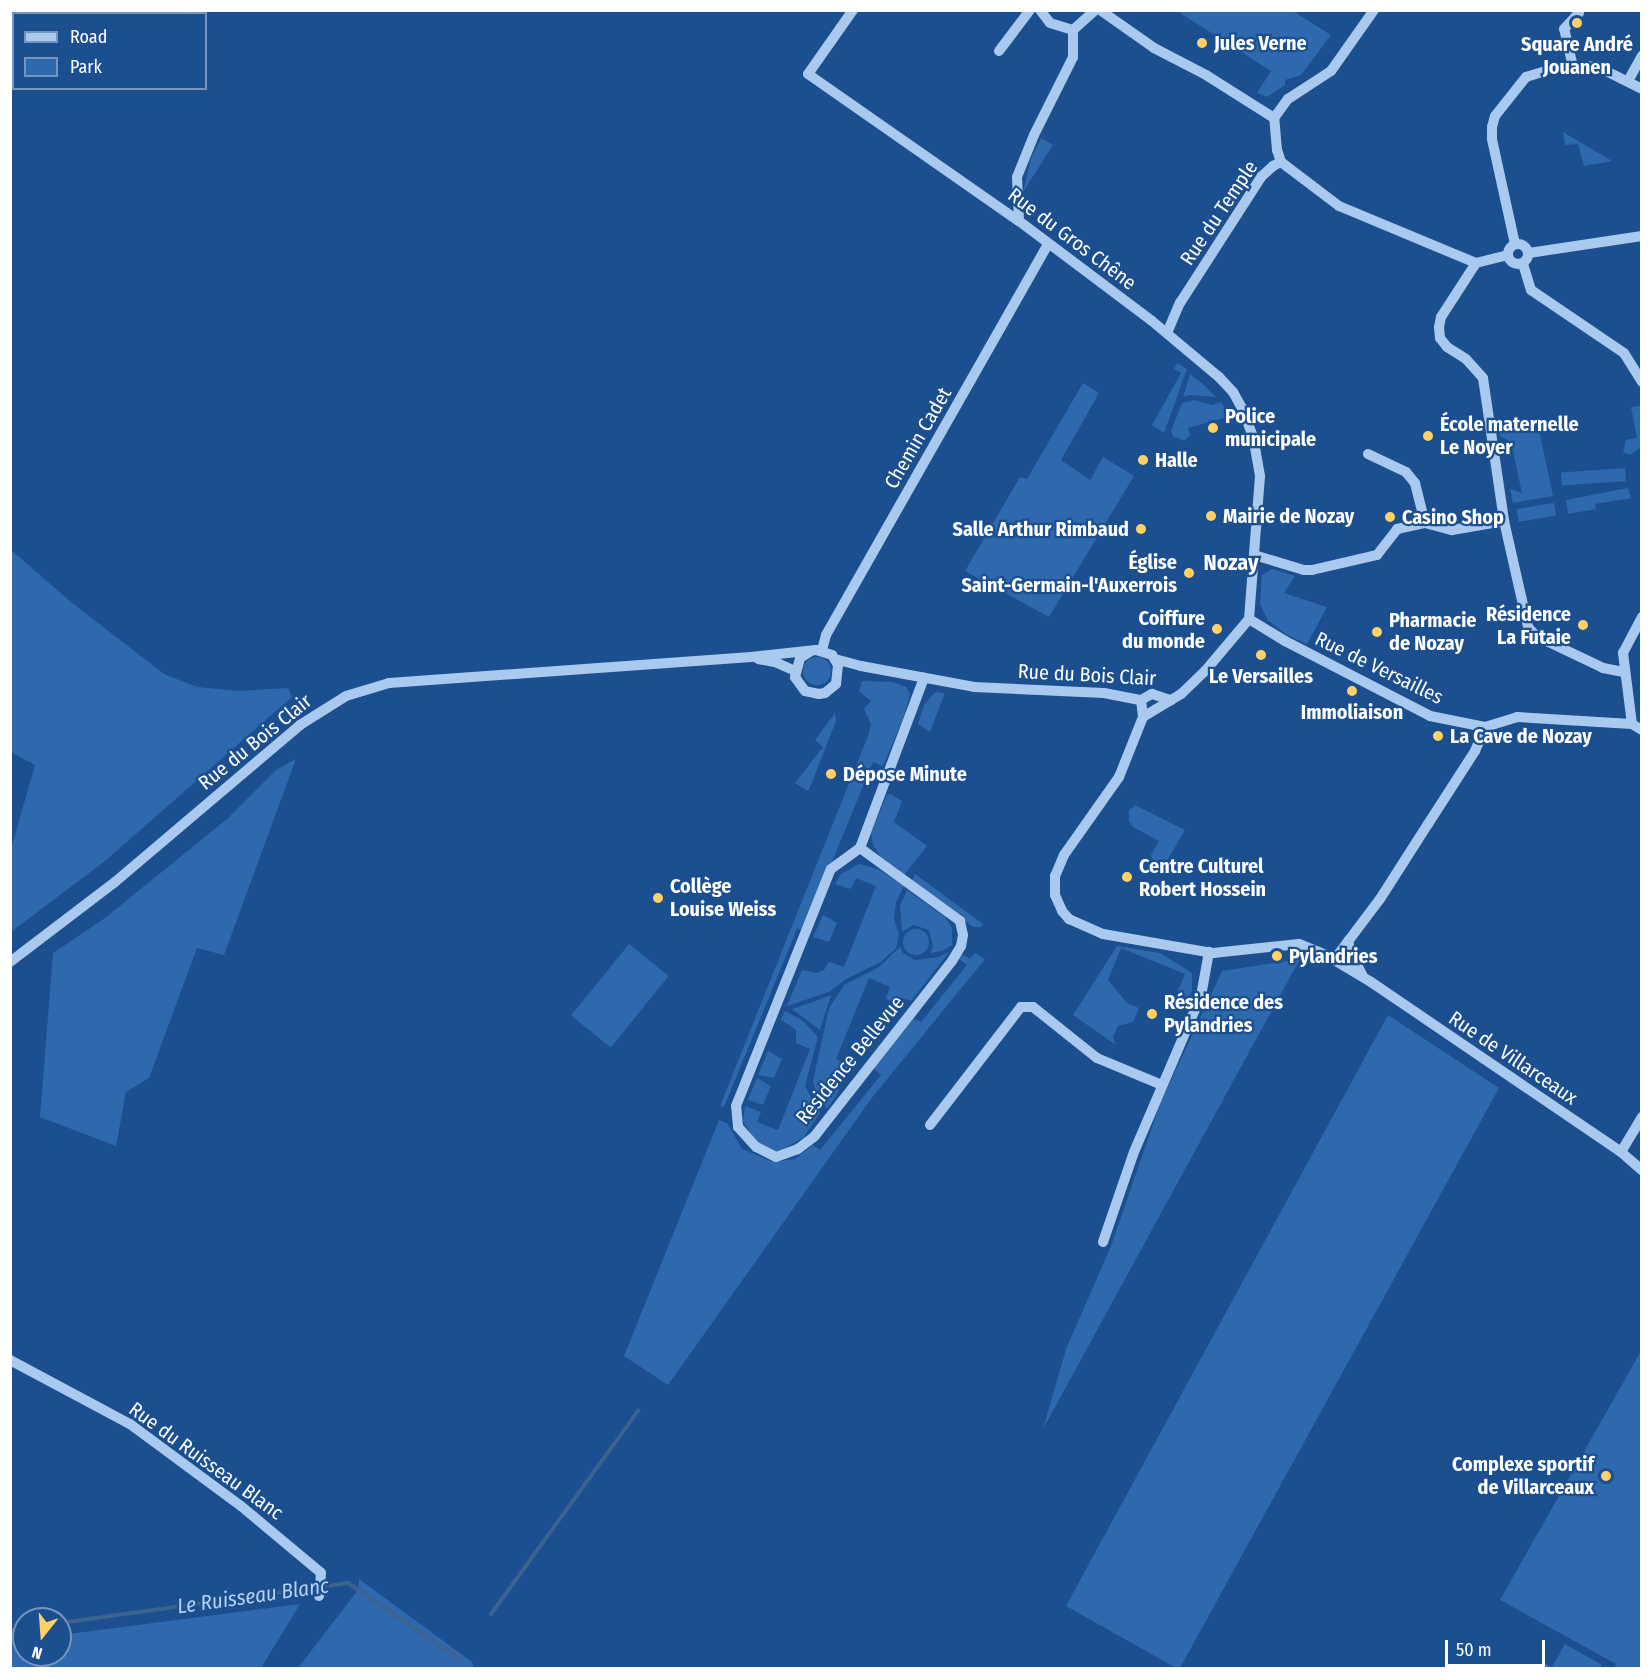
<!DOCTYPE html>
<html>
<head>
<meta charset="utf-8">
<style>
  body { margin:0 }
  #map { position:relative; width:1652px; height:1679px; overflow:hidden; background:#1b4f8f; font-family:"Fira Sans Condensed",sans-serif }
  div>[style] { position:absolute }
  .green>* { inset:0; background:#2e69ad; transform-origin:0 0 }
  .round { border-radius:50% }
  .stream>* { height:4px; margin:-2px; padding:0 2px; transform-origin:2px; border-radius:2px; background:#3c6290 }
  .minor>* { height:10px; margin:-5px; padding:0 5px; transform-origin:5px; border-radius:5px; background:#a9c9ee }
  .minor>.ring { margin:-5px; padding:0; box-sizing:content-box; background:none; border:10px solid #a9c9ee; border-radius:50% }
  .dots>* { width:16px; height:16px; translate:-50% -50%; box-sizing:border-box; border:3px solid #1b4f8f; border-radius:50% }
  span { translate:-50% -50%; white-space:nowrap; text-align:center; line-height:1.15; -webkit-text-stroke:4.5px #1b4f8f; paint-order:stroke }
  .poi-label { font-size:20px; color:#fff; font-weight:700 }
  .left { translate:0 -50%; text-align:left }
  .right { translate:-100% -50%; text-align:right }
  .street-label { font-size:20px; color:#fff }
  .water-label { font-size:21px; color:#b5d3f5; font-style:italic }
  .quarter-label { font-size:22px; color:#fff; font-weight:700 }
  .frame { position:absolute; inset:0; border:12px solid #fff; pointer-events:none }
  .legend { position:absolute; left:12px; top:12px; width:195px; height:78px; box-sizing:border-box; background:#1b4f8f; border:2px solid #7695bc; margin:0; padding:8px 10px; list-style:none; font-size:18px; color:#fff }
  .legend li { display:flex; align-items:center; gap:12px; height:30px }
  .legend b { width:30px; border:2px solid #7695bc }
  .north { position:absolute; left:12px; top:1607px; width:60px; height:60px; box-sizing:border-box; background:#1b4f8f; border:2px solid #7695bc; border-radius:50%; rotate:197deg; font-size:16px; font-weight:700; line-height:24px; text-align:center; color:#fff }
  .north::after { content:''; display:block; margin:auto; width:21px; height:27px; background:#ffd166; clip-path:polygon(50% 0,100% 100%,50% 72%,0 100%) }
  .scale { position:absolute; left:1445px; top:1640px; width:100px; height:27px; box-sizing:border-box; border:3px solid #fff; border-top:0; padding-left:8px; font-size:18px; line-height:21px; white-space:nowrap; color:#fff; -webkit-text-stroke:4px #1b4f8f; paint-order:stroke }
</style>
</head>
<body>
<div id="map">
  <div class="green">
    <i style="clip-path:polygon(1177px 11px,1293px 11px,1331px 35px,1301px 75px,1285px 80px,1285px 85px,1267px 97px,1257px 93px,1271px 71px)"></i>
    <i style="clip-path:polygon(1563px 132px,1612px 161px,1613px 161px,1584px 166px,1578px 144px,1565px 145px)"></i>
    <i style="clip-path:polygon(1041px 138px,1053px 145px,1023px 192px,1031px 158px)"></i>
    <i style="clip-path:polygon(1177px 363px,1187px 369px,1164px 433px,1152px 425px,1181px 373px,1174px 369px)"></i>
    <i style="clip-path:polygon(1190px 374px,1203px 384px,1216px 397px,1190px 395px,1183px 397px)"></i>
    <i style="clip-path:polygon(1083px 383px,1099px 393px,1061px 460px,1090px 480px,1103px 457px,1134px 476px,1049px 617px,965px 571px,1020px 477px,1027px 479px)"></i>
    <i style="clip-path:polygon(1194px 400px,1212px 405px,1221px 402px,1231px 416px,1188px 428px,1190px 435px,1184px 441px,1173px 436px,1171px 431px,1182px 403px)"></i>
    <i style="clip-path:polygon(1641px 406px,1641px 447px,1630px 455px,1623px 452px,1626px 440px,1637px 438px,1631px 407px)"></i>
    <i style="clip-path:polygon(1507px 422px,1509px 430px,1538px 425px,1553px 496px,1513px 503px,1510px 489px,1522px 493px,1511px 442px,1500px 436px,1498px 424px)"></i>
    <i style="left:1625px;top:468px;width:13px;height:64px;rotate:86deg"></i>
    <i style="clip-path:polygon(1628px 488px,1631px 498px,1595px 504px,1596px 509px,1568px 514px,1566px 500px)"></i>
    <i style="left:1554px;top:503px;width:13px;height:38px;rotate:81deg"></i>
    <i style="clip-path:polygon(11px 550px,71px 602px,164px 674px,197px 687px,239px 691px,288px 688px,292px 697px,105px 861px,11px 932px,11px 849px,35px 765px,11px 752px)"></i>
    <i style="clip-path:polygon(1272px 569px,1295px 576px,1284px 593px,1327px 607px,1307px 644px,1287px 635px,1267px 619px,1260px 604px,1262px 575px)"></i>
    <i class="round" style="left:803px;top:657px;width:28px;height:28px"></i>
    <i style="clip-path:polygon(862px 681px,893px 682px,906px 687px,910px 694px,903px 719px,883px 766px,873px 762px,804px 930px,797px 929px,724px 1107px,720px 1106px,868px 736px,871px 724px,864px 709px,871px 701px,859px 691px)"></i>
    <i style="clip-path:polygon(935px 692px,945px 693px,930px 732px,918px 724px,924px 705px)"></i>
    <i style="clip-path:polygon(835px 713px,836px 721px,809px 790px,806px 790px,795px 783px,823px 747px,815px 740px)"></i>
    <i style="clip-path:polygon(296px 759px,224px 955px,197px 948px,149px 1078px,126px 1092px,116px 1146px,40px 1117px,53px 953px,105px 918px,227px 819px,277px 769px)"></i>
    <i style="clip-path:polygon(890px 794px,902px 801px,894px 822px,927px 846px,905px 874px,881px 857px,873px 845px,871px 833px,887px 795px)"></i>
    <i style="clip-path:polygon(1135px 805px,1185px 830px,1165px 864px,1152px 859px,1151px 855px,1159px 841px,1133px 827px,1129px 821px,1129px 810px)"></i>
    <i style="clip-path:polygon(859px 864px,878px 869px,904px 886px,896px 902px,894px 919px,899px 935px,896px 948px,881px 962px,846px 979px,829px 992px,787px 1006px,802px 970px,816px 973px,824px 970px,829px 962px,844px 967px,876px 886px,856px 878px,851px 889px,835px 884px,841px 874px)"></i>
    <i style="clip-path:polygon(915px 874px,983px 924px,981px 927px,973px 927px,912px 880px)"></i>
    <i style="clip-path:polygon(907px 890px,945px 917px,952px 928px,952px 945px,942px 951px,930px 953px,933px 947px,929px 930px,913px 925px,902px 932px,900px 906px)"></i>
    <i style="clip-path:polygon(823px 915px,837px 923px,829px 942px,813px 937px)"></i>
    <i class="round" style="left:903px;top:929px;width:26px;height:26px"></i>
    <i style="left:629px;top:944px;width:51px;height:92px;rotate:39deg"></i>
    <i style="clip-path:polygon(1117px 946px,1160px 953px,1192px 973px,1192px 991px,1184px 1010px,1172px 1005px,1185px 974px,1121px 948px,1108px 980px,1127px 1003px,1139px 1008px,1133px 1022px,1118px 1026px,1113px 1037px,1116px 1045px,1073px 1015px)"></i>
    <i style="clip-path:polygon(900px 947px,903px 953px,915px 960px,939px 957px,950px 951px,911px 1001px,902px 998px,899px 1005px,891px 1002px,886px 998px,890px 987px,869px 978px,836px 1059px,849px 1065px,836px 1096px,827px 1109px,816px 1092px,813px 1081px,829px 1008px,844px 985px,879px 967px)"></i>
    <i style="clip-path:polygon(961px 953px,970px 959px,975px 953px,985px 959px,871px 1099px,668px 1385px,624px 1356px,719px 1120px,727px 1123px,742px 1149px,773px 1162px,795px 1159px,813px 1145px,820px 1150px,881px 1075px,873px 1068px,912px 1018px,921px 1022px,967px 965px,958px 958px)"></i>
    <i style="clip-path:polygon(1300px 959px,1043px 1429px,1066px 1349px,1111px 1246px,1160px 1104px,1222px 971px)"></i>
    <i style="clip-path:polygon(831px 995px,820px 1030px,792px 1009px,813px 1002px)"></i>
    <i style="clip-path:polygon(785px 1011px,802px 1020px,818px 1037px,805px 1086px,820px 1113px,804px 1137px,780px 1151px,770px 1151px,756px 1143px,743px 1121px,745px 1106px,761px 1112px,757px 1122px,778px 1130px,810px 1049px,796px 1043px,796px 1030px,781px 1020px)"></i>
    <i style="clip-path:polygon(1388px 1015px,1499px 1088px,1180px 1668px,1176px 1668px,1066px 1606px)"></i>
    <i style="clip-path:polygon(768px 1051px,782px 1059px,774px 1078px,758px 1075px)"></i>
    <i style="clip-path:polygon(757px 1078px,771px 1086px,763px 1105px,748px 1100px)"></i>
    <i style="clip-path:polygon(1641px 1351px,1641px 1668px,1614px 1668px,1616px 1664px,1500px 1600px)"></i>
    <i style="clip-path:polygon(359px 1579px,472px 1662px,474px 1668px,298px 1668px,358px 1590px)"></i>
    <i style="clip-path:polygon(300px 1604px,261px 1668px,11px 1668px,11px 1642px,24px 1640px,24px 1655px,60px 1655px,60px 1635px)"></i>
    <i style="clip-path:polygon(1565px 1644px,1602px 1665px,1600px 1668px,1541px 1668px,1544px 1663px,1552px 1667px)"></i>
  </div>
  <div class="stream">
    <i style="left:491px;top:1614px;width:251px;rotate:-54.1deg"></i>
    <i style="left:60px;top:1623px;width:291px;rotate:-7.9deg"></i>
    <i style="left:348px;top:1583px;width:135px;rotate:34.4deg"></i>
    <i style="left:10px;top:1631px;width:14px;rotate:-8deg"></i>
  </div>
  <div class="minor">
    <i style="left:853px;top:10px;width:78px;rotate:125.1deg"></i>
    <i style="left:808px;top:74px;width:257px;rotate:34.9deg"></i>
    <i style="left:1019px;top:221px;width:166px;rotate:36.9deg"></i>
    <i style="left:1152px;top:321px;width:87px;rotate:39.9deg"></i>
    <i style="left:1219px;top:377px;width:21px;rotate:47deg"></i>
    <i style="left:1233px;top:392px;width:18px;rotate:61deg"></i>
    <i style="left:1242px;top:408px;width:30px;rotate:69deg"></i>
    <i style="left:1253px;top:436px;width:41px;rotate:80.1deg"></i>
    <i style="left:1260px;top:476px;width:143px;rotate:94.4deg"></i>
    <i style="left:1249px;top:619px;width:68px;rotate:130.2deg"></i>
    <i style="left:1205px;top:671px;width:33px;rotate:136deg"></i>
    <i style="left:1181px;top:694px;width:44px;rotate:148.8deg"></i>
    <i style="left:1040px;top:10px;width:16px;rotate:52deg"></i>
    <i style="left:1050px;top:23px;width:24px;rotate:17deg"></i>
    <i style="left:1100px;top:10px;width:66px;rotate:35.1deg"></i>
    <i style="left:1154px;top:48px;width:59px;rotate:27.4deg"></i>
    <i style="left:1206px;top:75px;width:80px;rotate:32.3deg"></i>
    <i style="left:1073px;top:30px;width:30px;rotate:-42deg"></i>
    <i style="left:999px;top:51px;width:51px;rotate:-52.9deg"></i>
    <i style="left:1573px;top:67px;width:39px;rotate:-103deg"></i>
    <i style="left:1564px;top:29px;width:22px;rotate:-47deg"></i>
    <i style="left:1628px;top:81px;width:29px;rotate:-61deg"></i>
    <i style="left:1281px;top:162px;width:73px;rotate:37.2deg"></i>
    <i style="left:1339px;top:206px;width:148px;rotate:22.6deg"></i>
    <i style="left:1476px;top:263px;width:33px;rotate:-14deg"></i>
    <i style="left:1019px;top:221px;width:44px;rotate:-92.6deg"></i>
    <i style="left:1017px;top:177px;width:45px;rotate:-68deg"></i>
    <i style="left:1034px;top:135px;width:87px;rotate:-63.4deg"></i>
    <i style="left:1073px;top:57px;width:27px;rotate:-90deg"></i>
    <i class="ring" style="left:1508px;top:244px;width:10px;height:10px"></i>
    <i style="left:1515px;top:244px;width:107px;rotate:-102.4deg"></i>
    <i style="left:1492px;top:139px;width:12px;rotate:-90deg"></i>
    <i style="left:1492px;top:127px;width:11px;rotate:-75deg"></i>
    <i style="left:1495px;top:116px;width:50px;rotate:-51.5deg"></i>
    <i style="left:1526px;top:77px;width:28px;rotate:-17deg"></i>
    <i style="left:1553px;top:69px;width:43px;rotate:-4deg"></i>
    <i style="left:1596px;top:66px;width:51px;rotate:26.6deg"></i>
    <i style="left:1529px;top:253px;width:114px;rotate:-8.6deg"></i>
    <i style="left:1476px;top:263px;width:64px;rotate:122.9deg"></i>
    <i style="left:1441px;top:317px;width:10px;rotate:101deg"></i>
    <i style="left:1439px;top:327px;width:11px;rotate:85deg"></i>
    <i style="left:1440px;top:338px;width:11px;rotate:52deg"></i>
    <i style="left:1447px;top:347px;width:22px;rotate:32deg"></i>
    <i style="left:1466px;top:359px;width:25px;rotate:48deg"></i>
    <i style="left:1483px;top:378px;width:145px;rotate:81.6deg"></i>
    <i style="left:1504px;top:521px;width:109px;rotate:77.2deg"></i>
    <i style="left:1528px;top:627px;width:12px;rotate:48deg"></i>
    <i style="left:1536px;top:636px;width:74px;rotate:25.5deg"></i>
    <i style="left:1603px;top:668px;width:21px;rotate:11deg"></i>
    <i style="left:1523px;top:264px;width:27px;rotate:73deg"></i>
    <i style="left:1531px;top:290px;width:112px;rotate:34.1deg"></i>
    <i style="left:1624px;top:353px;width:34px;rotate:58deg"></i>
    <i style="left:1167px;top:333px;width:33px;rotate:-67deg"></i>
    <i style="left:1180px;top:303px;width:151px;rotate:-57.2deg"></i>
    <i style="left:1262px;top:176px;width:15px;rotate:-42deg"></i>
    <i style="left:1273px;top:166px;width:9px;rotate:-27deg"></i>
    <i style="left:1281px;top:162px;width:13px;rotate:-108deg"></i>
    <i style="left:1277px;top:150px;width:32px;rotate:-95deg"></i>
    <i style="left:1274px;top:118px;width:24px;rotate:-54deg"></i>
    <i style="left:1288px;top:99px;width:51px;rotate:-33.1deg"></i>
    <i style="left:1331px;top:71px;width:75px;rotate:-54.8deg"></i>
    <i style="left:1368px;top:454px;width:42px;rotate:25.3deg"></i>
    <i style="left:1406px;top:472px;width:14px;rotate:51deg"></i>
    <i style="left:1415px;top:483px;width:41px;rotate:76deg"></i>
    <i style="left:1254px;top:555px;width:52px;rotate:16.7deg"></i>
    <i style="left:1304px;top:570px;width:8px"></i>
    <i style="left:1312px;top:570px;width:67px;rotate:-13deg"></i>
    <i style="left:1377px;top:555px;width:33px;rotate:-52deg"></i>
    <i style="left:1397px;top:529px;width:29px;rotate:-12deg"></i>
    <i style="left:1425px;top:523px;width:28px;rotate:15deg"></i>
    <i style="left:1452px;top:530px;width:53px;rotate:-9.8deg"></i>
    <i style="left:1249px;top:619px;width:42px;rotate:31.4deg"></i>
    <i style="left:1285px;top:641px;width:163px;rotate:27.3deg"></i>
    <i style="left:1430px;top:716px;width:56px;rotate:11.3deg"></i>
    <i style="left:1485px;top:727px;width:34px;rotate:-17deg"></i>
    <i style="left:1517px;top:717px;width:115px;rotate:3.5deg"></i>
    <i style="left:1632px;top:724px;width:12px;rotate:31deg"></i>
    <i style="left:822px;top:650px;width:16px;rotate:-75deg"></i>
    <i style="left:826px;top:635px;width:450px;rotate:-60.4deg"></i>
    <i style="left:758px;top:659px;width:17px;rotate:10deg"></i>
    <i style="left:775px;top:662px;width:22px;rotate:24deg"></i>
    <i style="left:835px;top:659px;width:27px;rotate:15deg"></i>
    <i style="left:861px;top:666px;width:115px;rotate:10.5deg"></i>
    <i style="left:974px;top:687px;width:130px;rotate:2.6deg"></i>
    <i style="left:1104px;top:693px;width:38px;rotate:11deg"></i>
    <i style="left:1141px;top:700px;width:13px;rotate:-29deg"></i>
    <i style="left:1152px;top:694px;width:20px;rotate:18deg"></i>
    <i style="left:1141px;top:700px;width:17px;rotate:83deg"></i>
    <i style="left:1143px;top:717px;width:65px;rotate:111.8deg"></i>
    <i style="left:1119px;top:777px;width:95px;rotate:125.2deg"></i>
    <i style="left:1064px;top:855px;width:23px;rotate:113deg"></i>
    <i style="left:1055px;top:876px;width:19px;rotate:90deg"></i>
    <i style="left:1055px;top:895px;width:17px;rotate:66deg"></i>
    <i style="left:1062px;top:911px;width:11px;rotate:49deg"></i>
    <i style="left:1069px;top:919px;width:37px;rotate:24deg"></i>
    <i style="left:1103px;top:934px;width:112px;rotate:9.8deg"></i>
    <i style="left:1213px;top:953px;width:86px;rotate:-6deg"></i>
    <i style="left:1299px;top:944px;width:27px;rotate:22deg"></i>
    <i style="left:1324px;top:954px;width:55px;rotate:30.8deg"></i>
    <i style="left:1371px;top:982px;width:302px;rotate:34.2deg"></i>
    <i style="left:1621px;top:1152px;width:28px;rotate:41deg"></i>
    <i style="left:1632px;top:724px;width:72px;rotate:-97.2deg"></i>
    <i style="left:1623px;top:653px;width:41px;rotate:-62.2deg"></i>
    <i style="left:860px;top:848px;width:124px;rotate:36.1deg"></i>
    <i style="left:960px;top:921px;width:14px;rotate:78deg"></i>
    <i style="left:963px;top:935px;width:11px;rotate:100deg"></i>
    <i style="left:961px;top:946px;width:17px;rotate:121deg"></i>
    <i style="left:952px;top:961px;width:222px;rotate:128.1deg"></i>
    <i style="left:815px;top:1136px;width:21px;rotate:143deg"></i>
    <i style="left:798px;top:1149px;width:23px;rotate:160deg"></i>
    <i style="left:776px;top:1157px;width:22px;rotate:-153deg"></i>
    <i style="left:756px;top:1147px;width:27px;rotate:-132deg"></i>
    <i style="left:738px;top:1127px;width:21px;rotate:-95deg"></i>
    <i style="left:736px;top:1106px;width:255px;rotate:-68.2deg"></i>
    <i style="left:831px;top:869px;width:36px;rotate:-36deg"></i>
    <i style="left:860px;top:848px;width:182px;rotate:-69.4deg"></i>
    <i style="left:1348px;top:941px;width:12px;rotate:76deg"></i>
    <i style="left:1351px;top:953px;width:27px;rotate:63deg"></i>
    <i style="left:1334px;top:960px;width:76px;rotate:-53deg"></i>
    <i style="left:1380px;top:899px;width:89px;rotate:-57.4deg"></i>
    <i style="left:1428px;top:824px;width:87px;rotate:-57.2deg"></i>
    <i style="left:1475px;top:751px;width:26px;rotate:-67deg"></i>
    <i style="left:10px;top:962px;width:132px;rotate:-37.3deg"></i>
    <i style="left:115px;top:882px;width:243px;rotate:-40.3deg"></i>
    <i style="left:300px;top:725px;width:54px;rotate:-32.2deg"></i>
    <i style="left:346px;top:696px;width:45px;rotate:-16.8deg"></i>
    <i style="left:389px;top:683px;width:363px;rotate:-4.1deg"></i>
    <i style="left:751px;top:657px;width:65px;rotate:-6.1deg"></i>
    <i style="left:816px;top:650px;width:17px;rotate:17deg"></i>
    <i style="left:832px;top:655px;width:12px;rotate:59deg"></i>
    <i style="left:838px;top:665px;width:19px;rotate:96deg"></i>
    <i style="left:836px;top:684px;width:14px;rotate:141deg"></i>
    <i style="left:825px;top:693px;width:6px;rotate:171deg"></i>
    <i style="left:819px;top:694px;width:14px;rotate:-168deg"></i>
    <i style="left:805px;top:691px;width:17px;rotate:-126deg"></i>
    <i style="left:795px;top:677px;width:20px;rotate:-75deg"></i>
    <i style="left:800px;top:658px;width:13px;rotate:-32deg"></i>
    <i style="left:930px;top:1125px;width:149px;rotate:-52.4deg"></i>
    <i style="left:1021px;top:1007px;width:12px"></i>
    <i style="left:1033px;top:1007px;width:82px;rotate:38.6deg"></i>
    <i style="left:1097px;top:1058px;width:70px;rotate:22.6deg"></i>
    <i style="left:1621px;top:1152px;width:41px;rotate:-59deg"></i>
    <i style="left:1103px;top:1242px;width:95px;rotate:-71deg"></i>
    <i style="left:1134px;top:1152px;width:170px;rotate:-66.8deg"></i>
    <i style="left:1201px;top:996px;width:45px;rotate:-79.7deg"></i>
    <i style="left:10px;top:1360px;width:136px;rotate:28.1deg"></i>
    <i style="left:130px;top:1424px;width:138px;rotate:36.5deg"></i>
    <i style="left:241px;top:1506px;width:104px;rotate:39.9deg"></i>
    <i style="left:321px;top:1573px;width:23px;rotate:95deg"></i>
  </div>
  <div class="dots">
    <i style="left:1577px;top:23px;background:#ffd166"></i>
    <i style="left:1202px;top:43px;background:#ffd166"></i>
    <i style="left:1213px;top:428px;background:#ffd166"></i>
    <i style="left:1428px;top:436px;background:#ffd166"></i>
    <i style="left:1143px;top:460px;background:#ffd166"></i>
    <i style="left:1211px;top:516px;background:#ffd166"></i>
    <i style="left:1390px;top:517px;background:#ffd166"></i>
    <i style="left:1141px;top:529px;background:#ffd166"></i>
    <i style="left:1189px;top:573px;background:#ffd166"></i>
    <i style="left:1583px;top:625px;background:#ffd166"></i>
    <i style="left:1217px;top:629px;background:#ffd166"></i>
    <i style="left:1377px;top:632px;background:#ffd166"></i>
    <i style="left:1261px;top:655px;background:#ffd166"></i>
    <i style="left:1352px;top:691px;background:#ffd166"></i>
    <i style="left:1438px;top:736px;background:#ffd166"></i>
    <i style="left:831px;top:774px;background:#ffd166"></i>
    <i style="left:1127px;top:877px;background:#ffd166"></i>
    <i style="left:658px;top:898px;background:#ffd166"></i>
    <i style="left:1277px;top:956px;background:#ffd166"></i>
    <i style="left:1152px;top:1014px;background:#ffd166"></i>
    <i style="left:1606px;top:1476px;background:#ffd166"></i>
  </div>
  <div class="poi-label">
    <span class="left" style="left:1214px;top:43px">Jules Verne</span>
    <span style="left:1577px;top:56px">Square André<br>Jouanen</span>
    <span class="left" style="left:1225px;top:428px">Police<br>municipale</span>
    <span class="left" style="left:1440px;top:436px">École maternelle<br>Le Noyer</span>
    <span class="left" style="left:1155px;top:460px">Halle</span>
    <span class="left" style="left:1223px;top:516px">Mairie de Nozay</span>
    <span class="left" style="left:1402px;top:517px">Casino Shop</span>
    <span class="right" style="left:1129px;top:529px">Salle Arthur Rimbaud</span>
    <span class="right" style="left:1177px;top:574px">Église<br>Saint-Germain-l'Auxerrois</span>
    <span class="right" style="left:1571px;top:626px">Résidence<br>La Futaie</span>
    <span class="right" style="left:1205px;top:630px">Coiffure<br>du monde</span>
    <span class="left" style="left:1389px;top:632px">Pharmacie<br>de Nozay</span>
    <span style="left:1261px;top:676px">Le Versailles</span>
    <span style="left:1352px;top:712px">Immoliaison</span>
    <span class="left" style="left:1450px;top:736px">La Cave de Nozay</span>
    <span class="left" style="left:843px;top:774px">Dépose Minute</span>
    <span class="left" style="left:1139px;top:878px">Centre Culturel<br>Robert Hossein</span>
    <span class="left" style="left:670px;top:898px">Collège<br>Louise Weiss</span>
    <span class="left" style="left:1289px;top:956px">Pylandries</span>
    <span class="left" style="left:1164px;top:1014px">Résidence des<br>Pylandries</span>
    <span class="right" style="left:1594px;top:1476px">Complexe sportif<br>de Villarceaux</span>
  </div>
  <div class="street-label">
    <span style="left:1219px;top:213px;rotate:-56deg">Rue du Temple</span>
    <span style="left:1072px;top:239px;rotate:37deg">Rue du Gros Chêne</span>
    <span style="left:918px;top:438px;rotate:-60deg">Chemin Cadet</span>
    <span style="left:1379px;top:668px;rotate:26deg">Rue de Versailles</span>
    <span style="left:1087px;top:675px;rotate:3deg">Rue du Bois Clair</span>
    <span style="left:255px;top:742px;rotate:-39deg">Rue du Bois Clair</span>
    <span style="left:1513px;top:1058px;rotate:34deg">Rue de Villarceaux</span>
    <span style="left:850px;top:1060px;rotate:-51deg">Résidence Bellevue</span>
    <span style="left:206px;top:1461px;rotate:36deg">Rue du Ruisseau Blanc</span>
  </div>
  <div class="water-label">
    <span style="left:253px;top:1596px;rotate:-8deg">Le Ruisseau Blanc</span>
  </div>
  <div class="quarter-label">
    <span style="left:1231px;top:563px">Nozay</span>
  </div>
  <div class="frame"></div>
  <ul class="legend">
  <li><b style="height:8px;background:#a9c9ee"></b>Road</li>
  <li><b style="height:16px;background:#2e69ad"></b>Park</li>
  </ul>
  <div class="north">N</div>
  <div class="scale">50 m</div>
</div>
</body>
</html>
